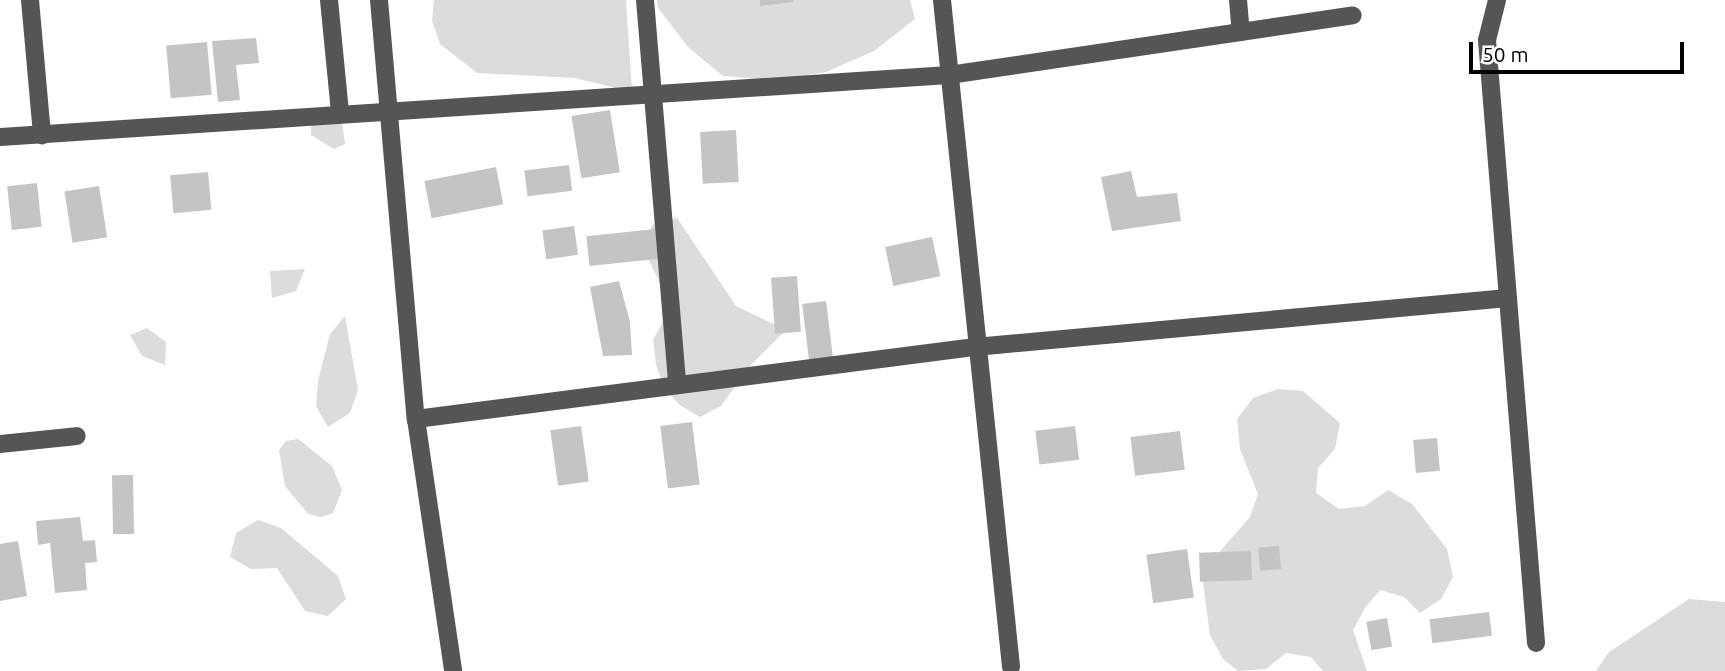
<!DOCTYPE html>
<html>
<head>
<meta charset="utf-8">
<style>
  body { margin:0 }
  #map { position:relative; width:1725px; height:671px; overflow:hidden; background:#fff; font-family:Ubuntu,sans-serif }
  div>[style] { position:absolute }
  .green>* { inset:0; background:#dcdcdc }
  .building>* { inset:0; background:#c4c4c4; transform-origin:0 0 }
  .minor>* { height:18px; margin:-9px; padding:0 9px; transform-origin:9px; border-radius:9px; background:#555 }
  span { translate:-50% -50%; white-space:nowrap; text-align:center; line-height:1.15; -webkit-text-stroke:7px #fff; paint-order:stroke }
  .scale { position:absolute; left:1469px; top:42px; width:215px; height:32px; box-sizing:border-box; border:4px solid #000; border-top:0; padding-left:9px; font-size:21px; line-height:24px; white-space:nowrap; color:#000; -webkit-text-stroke:5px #fff; paint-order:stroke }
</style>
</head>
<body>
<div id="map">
  <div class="green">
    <i style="clip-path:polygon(434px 0,626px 0,632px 92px,575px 78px,477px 73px,440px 44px,432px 21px)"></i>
    <i style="clip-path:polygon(657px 0,910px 0,915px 19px,874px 51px,826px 72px,776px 80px,723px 76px,688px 47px,658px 8px)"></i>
    <i style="clip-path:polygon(311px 122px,342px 122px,345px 144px,334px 149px,311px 135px)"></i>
    <i style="clip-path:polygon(677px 218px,736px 306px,786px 330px,749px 367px,721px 406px,700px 417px,680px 405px,664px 388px,656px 365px,653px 340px,665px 318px,665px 294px,644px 250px,652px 225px)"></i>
    <i style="clip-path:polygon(305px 269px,296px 291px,272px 298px,270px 271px)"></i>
    <i style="clip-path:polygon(345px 316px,358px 390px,350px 413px,328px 427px,316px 406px,318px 381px,330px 334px)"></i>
    <i style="clip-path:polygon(147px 328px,166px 342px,165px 365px,142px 356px,130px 335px)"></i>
    <i style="clip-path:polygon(1278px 389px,1303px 391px,1340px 423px,1335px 449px,1318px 468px,1316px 493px,1339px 509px,1365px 506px,1388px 490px,1412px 504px,1447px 549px,1453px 577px,1441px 599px,1420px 613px,1404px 597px,1380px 590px,1365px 608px,1353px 630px,1367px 671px,1323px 671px,1311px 657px,1286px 653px,1266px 669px,1238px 671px,1223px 659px,1210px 635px,1203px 583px,1215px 557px,1250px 517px,1258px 494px,1240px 449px,1237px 419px,1253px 398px)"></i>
    <i style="clip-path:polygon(298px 439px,332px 466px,342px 490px,333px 513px,321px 517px,308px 514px,285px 486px,279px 450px,286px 441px)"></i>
    <i style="clip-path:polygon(258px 520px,281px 528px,338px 576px,346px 599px,328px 616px,305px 611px,277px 568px,251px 569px,230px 557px,236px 533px)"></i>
    <i style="clip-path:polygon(1689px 599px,1725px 602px,1725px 671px,1596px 671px,1609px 652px)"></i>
  </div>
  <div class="building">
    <i style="clip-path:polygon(760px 0,793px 0,793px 2px,760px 6px)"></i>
    <i style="clip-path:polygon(256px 38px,259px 63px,236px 65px,240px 100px,218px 102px,212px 41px)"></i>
    <i style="left:207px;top:42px;width:53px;height:41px;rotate:85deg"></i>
    <i style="left:610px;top:110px;width:63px;height:39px;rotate:81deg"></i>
    <i style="left:736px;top:130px;width:52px;height:36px;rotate:87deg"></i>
    <i style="left:569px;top:165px;width:26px;height:45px;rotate:83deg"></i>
    <i style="left:496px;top:167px;width:38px;height:73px;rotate:79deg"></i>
    <i style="clip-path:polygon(1131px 171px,1137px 197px,1177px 193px,1181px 221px,1112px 231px,1101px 177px)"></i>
    <i style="left:208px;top:172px;width:38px;height:38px;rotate:85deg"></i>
    <i style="left:37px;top:183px;width:44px;height:30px;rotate:84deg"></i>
    <i style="left:99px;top:186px;width:52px;height:35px;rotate:81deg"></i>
    <i style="left:574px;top:226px;width:29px;height:32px;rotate:82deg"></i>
    <i style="left:655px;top:229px;width:30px;height:69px;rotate:84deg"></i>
    <i style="left:932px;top:237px;width:40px;height:48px;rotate:78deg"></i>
    <i style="left:797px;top:276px;width:56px;height:26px;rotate:86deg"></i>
    <i style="clip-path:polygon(619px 281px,630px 322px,632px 355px,603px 356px,590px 287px)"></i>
    <i style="left:826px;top:301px;width:58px;height:24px;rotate:83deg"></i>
    <i style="left:692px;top:422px;width:63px;height:32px;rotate:83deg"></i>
    <i style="left:581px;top:426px;width:56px;height:31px;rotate:82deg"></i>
    <i style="left:1075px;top:426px;width:34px;height:40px;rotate:83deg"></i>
    <i style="left:1180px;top:431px;width:39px;height:50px;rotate:83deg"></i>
    <i style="left:1437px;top:438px;width:33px;height:24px;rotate:85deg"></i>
    <i style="left:133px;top:475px;width:59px;height:21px;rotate:89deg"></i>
    <i style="clip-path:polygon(80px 517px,83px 541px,95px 540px,97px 562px,85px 563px,87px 590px,55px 593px,50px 543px,38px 545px,36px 521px)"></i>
    <i style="clip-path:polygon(18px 541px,27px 596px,0 601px,0 544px)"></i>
    <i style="left:1279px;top:546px;width:23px;height:21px;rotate:85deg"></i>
    <i style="left:1187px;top:549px;width:49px;height:41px;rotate:82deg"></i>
    <i style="left:1251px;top:551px;width:29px;height:52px;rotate:88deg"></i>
    <i style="left:1489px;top:612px;width:24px;height:60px;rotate:83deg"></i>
    <i style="left:1387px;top:618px;width:29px;height:21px;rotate:80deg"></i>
  </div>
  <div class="minor">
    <i style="left:30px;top:0;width:136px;rotate:84.9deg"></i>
    <i style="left:329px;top:0;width:114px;rotate:84.4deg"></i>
    <i style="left:379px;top:0;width:421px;rotate:85deg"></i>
    <i style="left:416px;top:419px;width:255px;rotate:81.6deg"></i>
    <i style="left:645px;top:0;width:384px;rotate:85.2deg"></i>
    <i style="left:942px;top:0;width:670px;rotate:84.09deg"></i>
    <i style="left:1238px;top:0;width:32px;rotate:85deg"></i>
    <i style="left:1497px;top:0;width:41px;rotate:104deg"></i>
    <i style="left:1487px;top:40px;width:605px;rotate:85.35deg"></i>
    <i style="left:0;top:137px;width:951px;rotate:-3.74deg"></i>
    <i style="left:949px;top:75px;width:408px;rotate:-8.4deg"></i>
    <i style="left:416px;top:419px;width:564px;rotate:-7.34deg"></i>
    <i style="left:975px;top:347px;width:535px;rotate:-5.25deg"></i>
    <i style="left:0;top:444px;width:77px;rotate:-5.9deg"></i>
  </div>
  <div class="scale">50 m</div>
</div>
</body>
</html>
